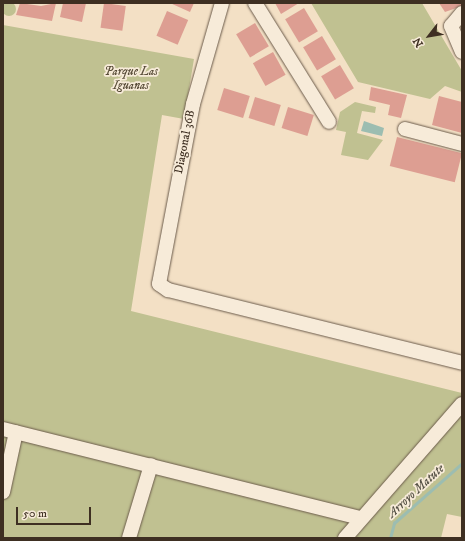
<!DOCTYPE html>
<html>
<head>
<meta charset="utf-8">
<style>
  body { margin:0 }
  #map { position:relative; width:465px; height:541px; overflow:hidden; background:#f3e0c5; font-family:"IM FELL DW Pica",serif }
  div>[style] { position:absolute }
  .green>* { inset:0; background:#c0c191 }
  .round { border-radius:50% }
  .water>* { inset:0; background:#9cbdb1 }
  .stream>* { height:3px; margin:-1.5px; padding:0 1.5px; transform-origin:1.5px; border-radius:1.5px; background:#9cbdb1 }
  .building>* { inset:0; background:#dd9e92; transform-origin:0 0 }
  .roads { filter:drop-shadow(0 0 1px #6b5b4b) drop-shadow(0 0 1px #6b5b4b) }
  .minor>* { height:14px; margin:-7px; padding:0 7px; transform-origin:7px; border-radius:7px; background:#f7ebd9 }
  span { translate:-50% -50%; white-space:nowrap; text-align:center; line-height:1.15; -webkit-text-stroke:3.5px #f7ebd9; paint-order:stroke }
  .park-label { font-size:12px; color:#584c38; font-style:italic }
  .street-label { font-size:12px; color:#3e2f22 }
  .water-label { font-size:13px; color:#565246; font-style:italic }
  .frame { position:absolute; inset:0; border:4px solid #3e2f22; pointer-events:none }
  .north { position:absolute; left:409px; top:16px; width:40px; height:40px; -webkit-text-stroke:3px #f7ebd9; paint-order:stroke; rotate:239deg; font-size:11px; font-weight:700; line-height:16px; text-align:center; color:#3e2f22 }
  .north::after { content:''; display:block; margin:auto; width:14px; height:18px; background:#3e2f22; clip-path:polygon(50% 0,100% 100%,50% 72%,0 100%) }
  .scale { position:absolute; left:16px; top:507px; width:75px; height:18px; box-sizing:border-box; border:2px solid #3e2f22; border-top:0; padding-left:5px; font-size:12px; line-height:14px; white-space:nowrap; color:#3e2f22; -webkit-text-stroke:3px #f7ebd9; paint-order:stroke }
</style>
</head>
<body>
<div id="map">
  <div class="green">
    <i class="round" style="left:2px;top:2px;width:14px;height:14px"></i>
    <i style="clip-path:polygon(311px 3px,422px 3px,462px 71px,462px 92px,445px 86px,430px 99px,358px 82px)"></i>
    <i style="clip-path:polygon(3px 25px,194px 59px,184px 119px,162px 115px,131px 311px,462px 393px,462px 517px,447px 514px,441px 538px,3px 538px)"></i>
    <i style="clip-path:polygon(355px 102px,376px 107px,375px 113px,362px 111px,357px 133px,383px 140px,368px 160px,341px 155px,346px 132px,336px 130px,340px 112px)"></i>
  </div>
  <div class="water">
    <i style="clip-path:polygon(364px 121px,384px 128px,382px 136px,361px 131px)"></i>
  </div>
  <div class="stream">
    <i style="left:390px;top:538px;width:16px;rotate:-75deg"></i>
    <i style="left:394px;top:523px;width:91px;rotate:-41.4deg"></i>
  </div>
  <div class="building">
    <i style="clip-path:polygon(20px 3px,41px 6px,56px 3px,52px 21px,16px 15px)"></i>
    <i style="clip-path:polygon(63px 3px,86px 3px,82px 22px,60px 17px)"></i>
    <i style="left:104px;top:3px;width:22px;height:25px;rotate:8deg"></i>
    <i style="clip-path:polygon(170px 3px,194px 3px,190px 12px)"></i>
    <i style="clip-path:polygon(275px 3px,299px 3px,281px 14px)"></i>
    <i style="clip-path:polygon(439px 3px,462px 3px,462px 6px,445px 12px)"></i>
    <i style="left:304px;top:8px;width:27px;height:22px;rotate:59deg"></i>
    <i style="left:167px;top:11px;width:23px;height:27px;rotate:23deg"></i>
    <i style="left:255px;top:23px;width:27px;height:22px;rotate:59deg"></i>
    <i style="left:322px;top:36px;width:27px;height:22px;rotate:59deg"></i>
    <i style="left:273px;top:52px;width:26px;height:23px;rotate:61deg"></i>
    <i style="left:340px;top:65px;width:27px;height:22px;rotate:59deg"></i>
    <i style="clip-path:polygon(371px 87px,407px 95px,401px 118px,388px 115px,390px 105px,369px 100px)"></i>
    <i style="left:224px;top:88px;width:27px;height:23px;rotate:17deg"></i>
    <i style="clip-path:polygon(439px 96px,462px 102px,462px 133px,432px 125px)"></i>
    <i style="left:255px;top:97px;width:27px;height:22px;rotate:17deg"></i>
    <i style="left:288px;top:107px;width:27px;height:22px;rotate:17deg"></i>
    <i style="left:397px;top:137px;width:67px;height:30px;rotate:14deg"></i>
  </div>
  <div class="roads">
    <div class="minor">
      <i style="left:222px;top:3px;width:105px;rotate:106deg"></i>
      <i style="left:193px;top:104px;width:183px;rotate:100.7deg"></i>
      <i style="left:159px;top:284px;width:11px;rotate:34deg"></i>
      <i style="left:168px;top:290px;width:303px;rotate:13.9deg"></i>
      <i style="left:255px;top:3px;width:140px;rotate:58.1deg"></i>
      <i style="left:462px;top:13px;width:17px;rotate:130deg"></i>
      <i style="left:451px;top:26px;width:28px;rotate:67deg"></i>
      <i style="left:405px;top:129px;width:59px;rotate:14.7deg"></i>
      <i style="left:3px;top:429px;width:367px;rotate:14deg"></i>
      <i style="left:3px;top:492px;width:61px;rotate:-77.8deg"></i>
      <i style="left:129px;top:538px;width:76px;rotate:-73.2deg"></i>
      <i style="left:345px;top:538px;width:178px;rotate:-48.9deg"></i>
    </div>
  </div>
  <div class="park-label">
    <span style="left:131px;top:79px">Parque Las<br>Iguanas</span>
  </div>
  <div class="street-label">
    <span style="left:185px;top:142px;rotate:-79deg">Diagonal 36B</span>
  </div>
  <div class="water-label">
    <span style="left:416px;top:491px;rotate:-43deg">Arroyo Matute</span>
  </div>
  <div class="frame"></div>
  <div class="north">N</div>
  <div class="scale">50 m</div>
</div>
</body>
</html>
